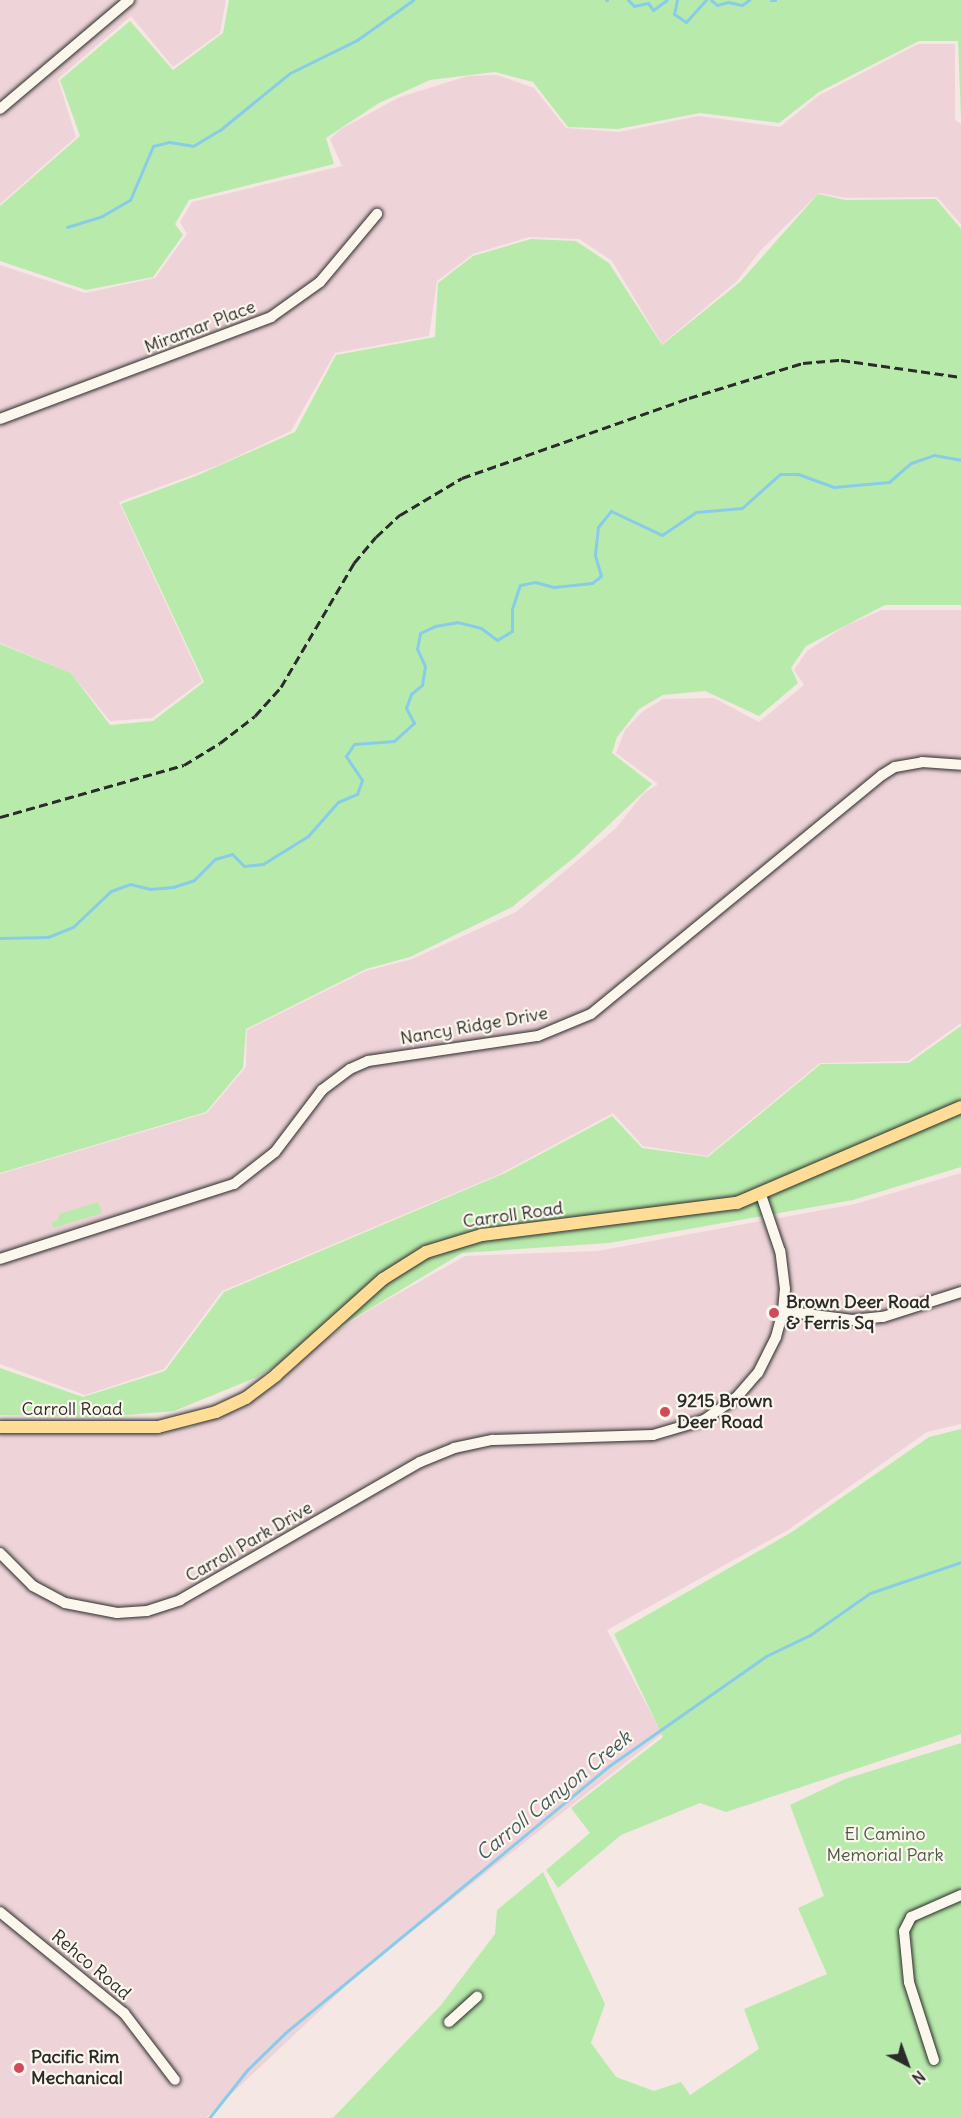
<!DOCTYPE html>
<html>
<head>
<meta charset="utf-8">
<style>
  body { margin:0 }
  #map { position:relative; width:961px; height:2118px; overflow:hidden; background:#f5e7e3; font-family:Delius,sans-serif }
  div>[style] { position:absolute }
  .built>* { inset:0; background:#eed4d8 }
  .green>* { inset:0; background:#b8ebab }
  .stream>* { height:3px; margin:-1.5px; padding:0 1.5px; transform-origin:1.5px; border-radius:1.5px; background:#88ccea }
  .roads { filter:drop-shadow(0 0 2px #2b2b2b) drop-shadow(0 0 2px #2b2b2b) }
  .minor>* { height:10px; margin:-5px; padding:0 5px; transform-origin:5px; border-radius:5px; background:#fbf7ec }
  .major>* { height:12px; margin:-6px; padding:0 6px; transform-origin:6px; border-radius:6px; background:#ffdd96 }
  .rail>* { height:3px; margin-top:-1.5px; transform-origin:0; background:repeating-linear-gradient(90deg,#2b2b2b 0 9px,transparent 0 13.5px) }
  .dots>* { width:16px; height:16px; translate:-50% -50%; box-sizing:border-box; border:3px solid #fbf7ec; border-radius:50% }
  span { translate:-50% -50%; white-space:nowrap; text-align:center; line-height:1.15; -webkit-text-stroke:4.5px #fbf7ec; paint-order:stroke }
  .street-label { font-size:18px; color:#2b2b2b }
  .poi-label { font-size:18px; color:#2b2b2b; font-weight:700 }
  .left { translate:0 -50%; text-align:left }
  .park-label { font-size:18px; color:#4e5b4b }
  .water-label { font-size:20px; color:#475b64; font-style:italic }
  .north { position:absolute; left:877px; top:2034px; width:60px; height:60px; -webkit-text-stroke:4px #fbf7ec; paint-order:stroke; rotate:139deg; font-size:16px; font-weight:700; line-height:24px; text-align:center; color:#2b2b2b }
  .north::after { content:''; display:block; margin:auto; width:21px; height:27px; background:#2b2b2b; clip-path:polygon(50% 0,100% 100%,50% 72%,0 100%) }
</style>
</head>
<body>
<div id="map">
  <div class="built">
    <i style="clip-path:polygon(0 0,226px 0,220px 33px,173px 67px,131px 16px,58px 79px,76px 137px,0 204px)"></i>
    <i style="clip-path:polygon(918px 44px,955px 44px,955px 120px,961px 124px,961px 224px,937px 197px,846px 198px,819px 193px,760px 251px,737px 281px,662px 344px,612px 261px,579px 239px,529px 237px,473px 254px,437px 281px,429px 336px,335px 353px,291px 431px,219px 465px,119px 502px,202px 681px,152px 718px,110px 721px,71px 673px,0 643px,0 265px,85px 293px,155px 278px,187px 234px,180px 222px,192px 202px,342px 166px,330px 139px,341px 129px,400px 97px,468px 76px,497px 75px,534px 88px,566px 128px,619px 132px,698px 116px,780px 127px,818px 96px)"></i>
    <i style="clip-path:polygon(882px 610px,961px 610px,961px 1023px,908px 1061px,820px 1063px,707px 1156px,643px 1146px,613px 1113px,500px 1174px,222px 1291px,164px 1369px,85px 1395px,0 1364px,0 1174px,207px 1113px,246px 1067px,247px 1030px,366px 971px,412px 959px,516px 912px,615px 829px,644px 793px,658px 784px,616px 753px,625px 730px,642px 712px,663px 699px,714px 698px,759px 722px,804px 685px,794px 670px,807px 651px,845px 626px)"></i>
    <i style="clip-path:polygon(961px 1173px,961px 1424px,927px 1432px,788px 1530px,607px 1630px,662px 1734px,364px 1969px,206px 2118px,0 2118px,0 1428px,70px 1432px,192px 1427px,371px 1309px,465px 1256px,597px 1251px,855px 1204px)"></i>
  </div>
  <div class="green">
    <i style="clip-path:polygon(229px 0,961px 0,961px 119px,958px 41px,919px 41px,819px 92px,779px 123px,700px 113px,618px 129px,568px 127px,533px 82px,495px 72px,430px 80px,379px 103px,326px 138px,334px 164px,189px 200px,175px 224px,183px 235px,153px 277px,86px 290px,0 261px,0 206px,80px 136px,60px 80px,130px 21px,173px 70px,223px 33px)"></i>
    <i style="clip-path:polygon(818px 194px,845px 200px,936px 199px,961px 229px,961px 605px,885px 605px,806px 646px,791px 668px,798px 683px,759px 716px,705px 691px,663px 695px,639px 709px,617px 737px,612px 753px,652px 784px,576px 856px,512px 907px,410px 957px,366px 969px,246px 1029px,243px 1068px,206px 1112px,0 1173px,0 644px,71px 673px,110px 725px,153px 721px,204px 682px,121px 504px,196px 476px,295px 432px,336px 355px,435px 337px,438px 283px,473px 256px,531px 239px,576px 241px,609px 263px,662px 345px,740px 282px)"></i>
    <i style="clip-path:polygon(961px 1026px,961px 1167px,853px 1200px,609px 1243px,462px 1253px,257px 1377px,174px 1411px,102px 1417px,0 1415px,0 1368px,83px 1397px,165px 1371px,224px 1292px,505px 1173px,612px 1116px,642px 1148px,708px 1157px,821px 1064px,909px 1063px)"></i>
    <i style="clip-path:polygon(98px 1202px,102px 1213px,53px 1228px,52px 1222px,58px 1220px,59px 1214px)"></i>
    <i style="clip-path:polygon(961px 1429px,961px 1734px,726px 1812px,700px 1803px,621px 1835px,558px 1888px,546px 1870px,590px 1833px,571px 1808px,663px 1737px,614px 1634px,792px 1532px,929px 1437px)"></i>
    <i style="clip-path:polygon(961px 1743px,961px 2118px,333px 2118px,441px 2005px,495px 1934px,497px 1910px,543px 1872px,605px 2004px,591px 2043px,616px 2077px,654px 2091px,681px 2082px,690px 2095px,759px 2049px,744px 2009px,827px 1974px,798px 1908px,824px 1896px,790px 1805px,845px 1779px)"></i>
  </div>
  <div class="stream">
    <i style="left:606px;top:0;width:1px"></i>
    <i style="left:628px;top:0;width:8px;rotate:45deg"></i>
    <i style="left:634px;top:6px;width:14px;rotate:-12deg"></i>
    <i style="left:648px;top:3px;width:9px;rotate:54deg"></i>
    <i style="left:653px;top:10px;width:17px;rotate:-36deg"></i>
    <i style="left:677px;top:0;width:14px;rotate:102deg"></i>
    <i style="left:674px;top:14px;width:14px;rotate:34deg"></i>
    <i style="left:686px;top:22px;width:30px;rotate:-48deg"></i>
    <i style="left:711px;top:0;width:8px;rotate:40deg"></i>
    <i style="left:717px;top:5px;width:11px;rotate:-15deg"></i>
    <i style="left:728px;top:2px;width:14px;rotate:12deg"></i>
    <i style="left:742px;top:5px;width:9px;rotate:-36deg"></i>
    <i style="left:771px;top:0;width:4px"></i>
    <i style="left:67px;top:227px;width:37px;rotate:-17deg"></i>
    <i style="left:102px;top:216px;width:32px;rotate:-30deg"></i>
    <i style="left:130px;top:200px;width:59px;rotate:-66.9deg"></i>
    <i style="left:153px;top:146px;width:16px;rotate:-14deg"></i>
    <i style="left:169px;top:142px;width:24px;rotate:9deg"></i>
    <i style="left:193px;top:146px;width:31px;rotate:-31deg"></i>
    <i style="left:220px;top:130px;width:90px;rotate:-39.2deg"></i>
    <i style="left:290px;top:73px;width:75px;rotate:-26.2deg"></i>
    <i style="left:357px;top:40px;width:69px;rotate:-35.5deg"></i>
    <i style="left:0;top:938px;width:48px;rotate:-1.2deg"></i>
    <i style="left:48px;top:937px;width:27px;rotate:-22deg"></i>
    <i style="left:73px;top:927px;width:52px;rotate:-43.5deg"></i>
    <i style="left:111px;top:891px;width:20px;rotate:-20deg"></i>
    <i style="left:130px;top:884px;width:21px;rotate:14deg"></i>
    <i style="left:150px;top:889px;width:23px;rotate:-5deg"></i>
    <i style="left:173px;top:887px;width:22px;rotate:-18deg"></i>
    <i style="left:194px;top:880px;width:30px;rotate:-45deg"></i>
    <i style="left:215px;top:859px;width:18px;rotate:-16deg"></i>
    <i style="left:232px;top:854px;width:17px;rotate:45deg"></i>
    <i style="left:244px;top:866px;width:19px;rotate:-6deg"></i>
    <i style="left:263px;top:864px;width:53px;rotate:-31.9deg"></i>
    <i style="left:308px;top:836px;width:45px;rotate:-48.6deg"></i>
    <i style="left:338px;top:802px;width:21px;rotate:-23deg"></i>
    <i style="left:357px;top:794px;width:15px;rotate:-70deg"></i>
    <i style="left:362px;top:780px;width:29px;rotate:-124deg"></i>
    <i style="left:346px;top:756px;width:14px;rotate:-56deg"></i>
    <i style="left:354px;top:744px;width:40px;rotate:-4.3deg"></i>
    <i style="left:394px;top:741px;width:27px;rotate:-42deg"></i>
    <i style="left:414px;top:723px;width:17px;rotate:-118deg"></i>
    <i style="left:406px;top:708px;width:15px;rotate:-70deg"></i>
    <i style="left:411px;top:694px;width:14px;rotate:-39deg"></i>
    <i style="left:422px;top:685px;width:19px;rotate:-81deg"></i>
    <i style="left:425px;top:666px;width:19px;rotate:-115deg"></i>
    <i style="left:417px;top:649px;width:16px;rotate:-79deg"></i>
    <i style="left:420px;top:633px;width:17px;rotate:-25deg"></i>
    <i style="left:435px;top:626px;width:22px;rotate:-10deg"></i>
    <i style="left:457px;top:622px;width:25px;rotate:14deg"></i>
    <i style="left:481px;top:628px;width:20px;rotate:37deg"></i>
    <i style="left:497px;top:640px;width:17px;rotate:-31deg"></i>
    <i style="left:512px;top:631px;width:22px;rotate:-90deg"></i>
    <i style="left:512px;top:609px;width:25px;rotate:-72deg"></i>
    <i style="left:520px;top:585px;width:15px;rotate:-11deg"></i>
    <i style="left:535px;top:582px;width:20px;rotate:15deg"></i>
    <i style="left:554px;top:587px;width:38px;rotate:-6deg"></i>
    <i style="left:592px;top:583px;width:11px;rotate:-38deg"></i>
    <i style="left:601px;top:576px;width:22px;rotate:-106deg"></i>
    <i style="left:595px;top:555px;width:28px;rotate:-84deg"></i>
    <i style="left:598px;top:527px;width:21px;rotate:-51deg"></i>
    <i style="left:611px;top:511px;width:56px;rotate:25.2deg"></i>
    <i style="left:662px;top:535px;width:41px;rotate:-34.1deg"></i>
    <i style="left:696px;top:512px;width:46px;rotate:-5deg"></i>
    <i style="left:742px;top:508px;width:51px;rotate:-41.8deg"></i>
    <i style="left:780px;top:474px;width:18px"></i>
    <i style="left:798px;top:474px;width:38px;rotate:20deg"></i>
    <i style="left:834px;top:487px;width:55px;rotate:-5.2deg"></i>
    <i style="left:889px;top:482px;width:29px;rotate:-41deg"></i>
    <i style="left:911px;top:463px;width:24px;rotate:-19deg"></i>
    <i style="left:934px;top:455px;width:27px;rotate:10deg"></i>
    <i style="left:209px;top:2118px;width:61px;rotate:-51.6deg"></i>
    <i style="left:247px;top:2070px;width:53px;rotate:-44.2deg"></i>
    <i style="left:285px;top:2033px;width:420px;rotate:-39.5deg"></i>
    <i style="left:609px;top:1766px;width:192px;rotate:-35deg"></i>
    <i style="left:766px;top:1656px;width:49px;rotate:-25.5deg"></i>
    <i style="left:810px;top:1635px;width:73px;rotate:-35deg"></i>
    <i style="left:870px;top:1593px;width:96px;rotate:-18.8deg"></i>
  </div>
  <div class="roads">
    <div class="minor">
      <i style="left:0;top:109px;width:169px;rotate:-40.2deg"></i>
      <i style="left:0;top:419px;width:290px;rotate:-20.6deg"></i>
      <i style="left:271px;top:317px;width:60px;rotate:-35.5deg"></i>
      <i style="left:320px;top:282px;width:89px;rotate:-50deg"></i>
      <i style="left:0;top:1259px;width:246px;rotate:-17.8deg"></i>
      <i style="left:234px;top:1184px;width:52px;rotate:-38deg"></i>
      <i style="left:275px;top:1152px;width:78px;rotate:-52.8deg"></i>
      <i style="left:322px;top:1090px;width:35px;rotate:-37deg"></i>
      <i style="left:350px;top:1069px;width:20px;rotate:-24deg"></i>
      <i style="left:368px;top:1061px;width:172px;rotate:-8.4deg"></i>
      <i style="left:538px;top:1036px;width:57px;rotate:-22.5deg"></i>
      <i style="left:591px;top:1014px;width:377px;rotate:-39.4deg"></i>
      <i style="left:882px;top:775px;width:15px;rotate:-32deg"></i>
      <i style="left:895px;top:767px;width:27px;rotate:-10deg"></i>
      <i style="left:922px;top:762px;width:39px;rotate:4deg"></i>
      <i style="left:783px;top:1311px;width:70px;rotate:7.4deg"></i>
      <i style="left:852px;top:1320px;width:31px;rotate:-6deg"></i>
      <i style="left:883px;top:1317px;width:82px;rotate:-17.8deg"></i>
      <i style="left:0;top:1553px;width:47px;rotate:45deg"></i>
      <i style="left:33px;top:1586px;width:36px;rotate:28deg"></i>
      <i style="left:65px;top:1603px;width:53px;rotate:10.9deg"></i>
      <i style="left:117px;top:1613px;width:30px;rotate:-4deg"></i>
      <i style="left:147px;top:1611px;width:35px;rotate:-18deg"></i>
      <i style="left:180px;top:1600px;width:277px;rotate:-29.9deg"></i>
      <i style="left:420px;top:1462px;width:37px;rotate:-22deg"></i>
      <i style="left:454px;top:1448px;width:40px;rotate:-12deg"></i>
      <i style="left:493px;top:1440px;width:160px;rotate:-1.8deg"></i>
      <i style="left:653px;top:1435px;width:53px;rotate:-16.4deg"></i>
      <i style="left:704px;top:1420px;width:39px;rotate:-35deg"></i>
      <i style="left:736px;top:1398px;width:33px;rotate:-49deg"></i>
      <i style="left:758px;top:1373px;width:40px;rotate:-63.4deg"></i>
      <i style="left:776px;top:1337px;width:27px;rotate:-75deg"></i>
      <i style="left:783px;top:1311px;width:22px;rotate:-85deg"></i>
      <i style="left:785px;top:1289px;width:38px;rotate:-97deg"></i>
      <i style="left:780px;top:1251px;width:59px;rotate:-108.7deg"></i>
      <i style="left:0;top:1912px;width:160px;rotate:39.2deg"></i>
      <i style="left:124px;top:2013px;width:84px;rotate:52.7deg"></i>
      <i style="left:449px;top:2022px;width:38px;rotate:-42deg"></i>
      <i style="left:934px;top:2060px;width:82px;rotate:-107.8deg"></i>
      <i style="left:909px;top:1982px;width:51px;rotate:-95.6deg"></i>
      <i style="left:904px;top:1931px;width:16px;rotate:-63deg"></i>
      <i style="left:911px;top:1917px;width:55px;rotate:-23.7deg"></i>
    </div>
    <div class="major">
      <i style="left:0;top:1427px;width:158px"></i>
      <i style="left:158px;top:1427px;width:60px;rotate:-14.5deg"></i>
      <i style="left:216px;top:1412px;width:33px;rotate:-25deg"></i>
      <i style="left:246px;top:1398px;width:38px;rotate:-37deg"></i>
      <i style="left:276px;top:1375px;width:144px;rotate:-41.9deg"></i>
      <i style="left:383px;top:1279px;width:51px;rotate:-32.1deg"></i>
      <i style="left:426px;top:1252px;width:59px;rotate:-16.9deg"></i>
      <i style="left:482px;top:1235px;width:257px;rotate:-7.2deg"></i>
      <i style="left:737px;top:1203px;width:244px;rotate:-23.2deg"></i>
    </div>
  </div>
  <div class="rail">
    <i style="left:0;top:817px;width:191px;rotate:-15.8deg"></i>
    <i style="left:184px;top:765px;width:42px;rotate:-31.4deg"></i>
    <i style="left:220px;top:743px;width:44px;rotate:-37.6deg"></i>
    <i style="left:255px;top:716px;width:39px;rotate:-48deg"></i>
    <i style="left:281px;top:687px;width:144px;rotate:-59.5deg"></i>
    <i style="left:354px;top:563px;width:34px;rotate:-50deg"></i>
    <i style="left:376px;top:537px;width:33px;rotate:-43deg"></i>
    <i style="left:400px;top:515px;width:72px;rotate:-30.8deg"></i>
    <i style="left:462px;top:478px;width:241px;rotate:-19.4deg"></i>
    <i style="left:689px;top:398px;width:119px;rotate:-17.1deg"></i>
    <i style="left:803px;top:363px;width:38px;rotate:-5deg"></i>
    <i style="left:841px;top:360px;width:121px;rotate:8.1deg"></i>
  </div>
  <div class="dots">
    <i style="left:774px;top:1313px;background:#d1495b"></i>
    <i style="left:665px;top:1412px;background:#d1495b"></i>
    <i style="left:19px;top:2068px;background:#d1495b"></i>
  </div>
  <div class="street-label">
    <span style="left:200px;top:327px;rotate:-21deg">Miramar Place</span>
    <span style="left:474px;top:1026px;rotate:-10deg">Nancy Ridge Drive</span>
    <span style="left:513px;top:1215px;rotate:-8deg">Carroll Road</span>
    <span style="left:72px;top:1409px">Carroll Road</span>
    <span style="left:249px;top:1542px;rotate:-30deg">Carroll Park Drive</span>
    <span style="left:91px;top:1965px;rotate:40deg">Rehco Road</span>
  </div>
  <div class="poi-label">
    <span class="left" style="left:786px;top:1313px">Brown Deer Road<br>&amp; Ferris Sq</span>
    <span class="left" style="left:677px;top:1412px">9215 Brown<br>Deer Road</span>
    <span class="left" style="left:31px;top:2068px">Pacific Rim<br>Mechanical</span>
  </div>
  <div class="park-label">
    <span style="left:885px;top:1845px">El Camino<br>Memorial Park</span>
  </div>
  <div class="water-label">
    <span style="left:553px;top:1795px;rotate:-39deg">Carroll Canyon Creek</span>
  </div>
  <div class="north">N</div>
</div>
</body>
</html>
